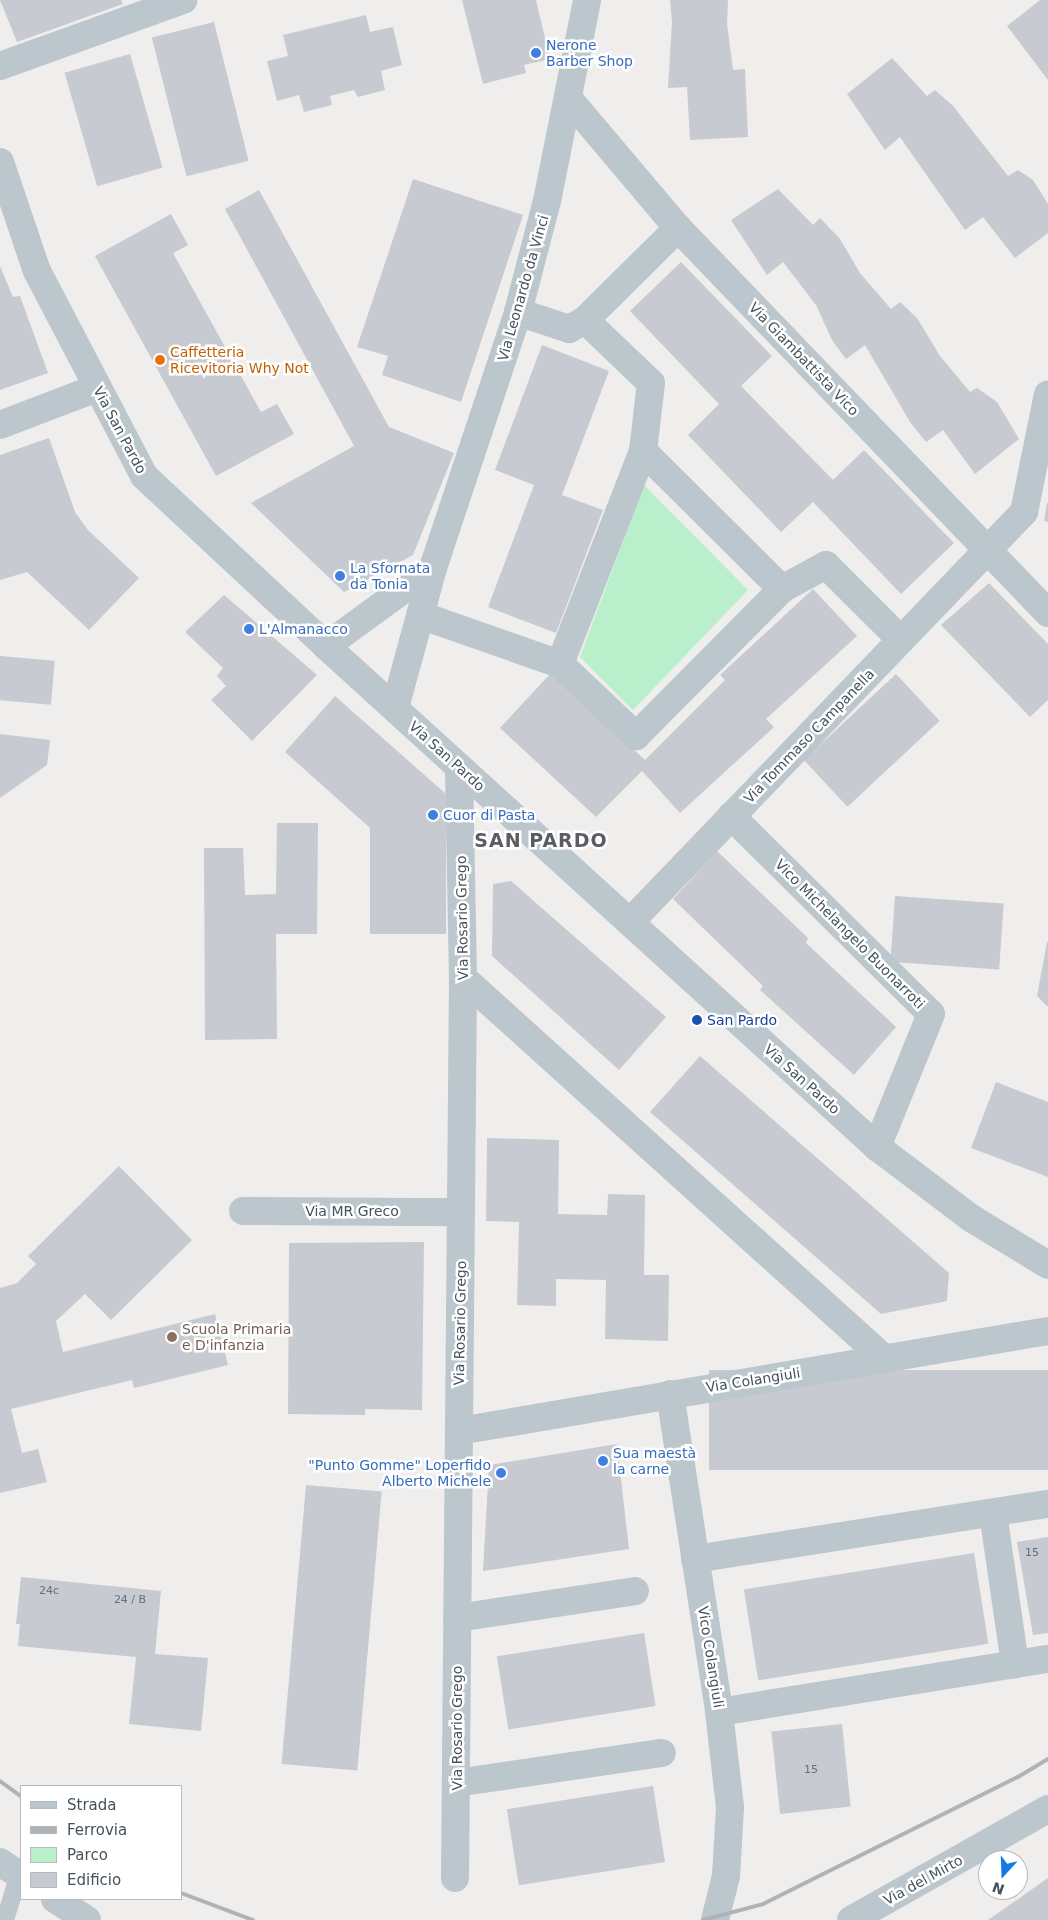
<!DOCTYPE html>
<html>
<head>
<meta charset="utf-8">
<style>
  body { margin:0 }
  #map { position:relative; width:1048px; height:1920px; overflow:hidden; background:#f0eded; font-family:"DejaVu Sans",sans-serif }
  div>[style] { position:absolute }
  .green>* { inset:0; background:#b9f0cb }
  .building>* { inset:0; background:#c7cad0; transform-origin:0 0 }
  .service>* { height:18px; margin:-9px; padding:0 9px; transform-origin:9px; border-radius:9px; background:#bbc6cd }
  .minor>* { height:28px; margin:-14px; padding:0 14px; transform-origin:14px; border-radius:14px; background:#bbc6cd }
  .rail>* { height:4px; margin:-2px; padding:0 2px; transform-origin:2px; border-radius:2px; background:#afb3b8 }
  .dots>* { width:14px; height:14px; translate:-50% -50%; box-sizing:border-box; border:2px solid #fff; border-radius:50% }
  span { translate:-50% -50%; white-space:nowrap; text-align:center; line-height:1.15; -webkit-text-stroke:5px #fff; paint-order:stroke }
  .number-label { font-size:11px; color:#667078 }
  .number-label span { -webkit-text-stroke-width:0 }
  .shop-label { font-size:14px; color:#366cbe }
  .left { translate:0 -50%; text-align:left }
  .right { translate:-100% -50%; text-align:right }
  .street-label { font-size:14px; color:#45525b }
  .food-label { font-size:14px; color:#c56008 }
  .transit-label { font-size:14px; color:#164399 }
  .education-label { font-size:14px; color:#785e54 }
  .district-label { font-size:19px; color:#5a5e62; font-weight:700; letter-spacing:1px }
  .legend { position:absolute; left:20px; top:1785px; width:162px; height:115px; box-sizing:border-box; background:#fff; border:1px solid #b5babd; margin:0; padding:6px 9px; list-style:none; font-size:15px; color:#45525b }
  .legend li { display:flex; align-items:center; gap:10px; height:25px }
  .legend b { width:25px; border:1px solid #b5babd }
  .north { position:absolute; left:978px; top:1850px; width:50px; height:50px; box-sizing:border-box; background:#fff; border:1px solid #b5babd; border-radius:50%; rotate:200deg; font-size:14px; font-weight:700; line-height:20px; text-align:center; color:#45525b }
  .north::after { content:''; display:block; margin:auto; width:18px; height:22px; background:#137ae5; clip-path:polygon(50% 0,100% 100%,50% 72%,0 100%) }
</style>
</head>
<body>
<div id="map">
  <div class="green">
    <i style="clip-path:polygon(644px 485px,748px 590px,633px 710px,580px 657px)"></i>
  </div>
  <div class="building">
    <i style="clip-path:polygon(0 0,121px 0,123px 4px,17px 42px)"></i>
    <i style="clip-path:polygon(462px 0,536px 0,550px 59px,524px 65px,526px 73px,483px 84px)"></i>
    <i style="clip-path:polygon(670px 0,728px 0,727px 24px,733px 70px,745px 69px,748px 137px,690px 140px,687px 87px,668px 88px,672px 22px)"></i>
    <i style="clip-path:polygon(1040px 0,1048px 0,1048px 80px,1007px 26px)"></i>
    <i style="clip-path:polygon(366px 15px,370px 32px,393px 27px,402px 65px,381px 71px,385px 90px,358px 97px,354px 90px,330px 96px,332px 105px,304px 112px,299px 95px,277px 101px,267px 61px,288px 56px,283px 35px)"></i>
    <i style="left:214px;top:22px;width:143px;height:64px;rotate:76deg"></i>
    <i style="left:130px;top:54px;width:118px;height:68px;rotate:74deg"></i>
    <i style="clip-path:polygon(892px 58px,927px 96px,935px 90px,953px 106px,1008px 176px,1018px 170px,1033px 180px,1048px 204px,1048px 233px,1015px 258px,983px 217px,965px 230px,900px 137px,885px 150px,847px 94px)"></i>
    <i style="clip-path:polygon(413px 179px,523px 215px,461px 402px,382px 375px,388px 356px,357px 347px)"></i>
    <i style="clip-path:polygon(778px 189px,813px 225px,820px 218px,840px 239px,860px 273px,891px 309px,900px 302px,917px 318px,940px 356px,970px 392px,977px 388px,997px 402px,1019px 439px,975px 474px,943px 430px,926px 442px,910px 422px,865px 345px,846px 359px,832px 340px,816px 305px,783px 262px,767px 275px,731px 220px)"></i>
    <i style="clip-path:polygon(259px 190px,389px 427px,454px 453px,413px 555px,344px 592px,251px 503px,354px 446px,225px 209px)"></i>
    <i style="clip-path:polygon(171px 214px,188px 245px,173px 253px,261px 412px,277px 404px,294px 434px,216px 476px,95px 256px)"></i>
    <i style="clip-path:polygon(681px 262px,772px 356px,741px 386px,833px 480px,864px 450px,954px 543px,901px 594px,813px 502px,781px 532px,688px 435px,719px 404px,630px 311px)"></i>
    <i style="clip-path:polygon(0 266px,13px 297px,20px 296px,48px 373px,0 390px)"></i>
    <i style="clip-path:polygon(542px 345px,609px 371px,562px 495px,603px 510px,556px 633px,488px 607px,534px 485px,495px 470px)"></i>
    <i style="clip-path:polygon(49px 438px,75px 512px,88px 530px,139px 578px,89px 630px,27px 572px,0 580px,0 455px)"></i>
    <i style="clip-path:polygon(1047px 503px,1048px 503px,1048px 522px,1044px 521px)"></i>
    <i style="clip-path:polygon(989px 583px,1048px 644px,1048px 700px,1030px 717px,941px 625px)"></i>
    <i style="clip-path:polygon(813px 589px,857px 636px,766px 719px,774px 727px,680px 813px,642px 771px,596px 817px,500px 728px,551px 673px,645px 760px,725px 680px,720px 675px)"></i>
    <i style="clip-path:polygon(224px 595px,317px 675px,252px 741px,211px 700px,226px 686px,217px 676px,223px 668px,185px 632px)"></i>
    <i style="left:0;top:656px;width:55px;height:44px;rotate:5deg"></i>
    <i style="left:896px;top:674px;width:64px;height:126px;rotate:47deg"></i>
    <i style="clip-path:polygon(335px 696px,446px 794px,446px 934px,370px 934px,370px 828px,285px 752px)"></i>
    <i style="clip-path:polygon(0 734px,50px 740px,47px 765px,0 798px)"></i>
    <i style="clip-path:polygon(277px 823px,318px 823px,317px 934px,276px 934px,277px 1039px,205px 1040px,204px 848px,243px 848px,245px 895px,276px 894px)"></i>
    <i style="clip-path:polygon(717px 851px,808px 938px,806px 943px,896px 1027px,854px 1075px,760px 990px,763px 986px,673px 899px)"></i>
    <i style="clip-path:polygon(511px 881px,666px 1017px,619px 1070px,492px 956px,493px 884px)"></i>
    <i style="left:895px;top:896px;width:109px;height:66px;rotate:4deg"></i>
    <i style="clip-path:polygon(1047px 942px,1048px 942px,1048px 1007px,1037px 996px)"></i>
    <i style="clip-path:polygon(700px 1056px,949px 1273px,947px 1301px,881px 1314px,650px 1112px)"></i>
    <i style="clip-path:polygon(996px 1082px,1048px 1102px,1048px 1177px,971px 1148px)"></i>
    <i style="clip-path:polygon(487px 1138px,559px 1140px,558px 1214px,607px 1215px,608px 1194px,645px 1195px,644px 1275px,669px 1275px,668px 1341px,605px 1339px,606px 1280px,556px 1279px,556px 1306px,517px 1305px,519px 1222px,486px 1221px)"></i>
    <i style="clip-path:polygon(119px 1166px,192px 1240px,111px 1320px,85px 1294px,56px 1321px,63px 1352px,215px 1314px,228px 1365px,134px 1388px,132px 1380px,11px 1409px,22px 1453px,38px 1449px,47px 1482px,0 1493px,0 1288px,17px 1283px,36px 1264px,28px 1256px)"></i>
    <i style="clip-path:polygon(424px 1242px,422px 1410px,365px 1409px,365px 1415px,288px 1414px,289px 1243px)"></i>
    <i style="left:1048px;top:1370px;width:100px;height:339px;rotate:90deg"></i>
    <i style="clip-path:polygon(617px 1444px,629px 1549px,483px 1571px,489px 1465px)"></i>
    <i style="left:306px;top:1485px;width:76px;height:280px;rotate:5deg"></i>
    <i style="clip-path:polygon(1048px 1537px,1048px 1633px,1033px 1635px,1017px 1542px)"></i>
    <i style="left:974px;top:1553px;width:92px;height:233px;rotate:81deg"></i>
    <i style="clip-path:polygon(21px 1577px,161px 1591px,155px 1654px,208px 1658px,201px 1731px,129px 1724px,136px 1657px,18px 1646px,20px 1624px,16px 1624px)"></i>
    <i style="left:644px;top:1633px;width:74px;height:149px;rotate:81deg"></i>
    <i style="left:842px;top:1724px;width:83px;height:71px;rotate:84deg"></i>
    <i style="left:653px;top:1786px;width:77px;height:148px;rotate:81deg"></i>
    <i style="clip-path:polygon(1048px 1878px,1048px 1920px,988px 1920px)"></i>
  </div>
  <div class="service">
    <i style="left:5px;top:1920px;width:48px;rotate:-73.1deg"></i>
  </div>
  <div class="minor">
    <i style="left:0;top:66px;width:195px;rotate:-19.8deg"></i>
    <i style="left:568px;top:98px;width:170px;rotate:49.8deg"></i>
    <i style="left:678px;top:228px;width:534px;rotate:46.14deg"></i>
    <i style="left:0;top:162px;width:115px;rotate:71.3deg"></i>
    <i style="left:37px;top:271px;width:231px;rotate:62.4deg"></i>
    <i style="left:144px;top:476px;width:249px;rotate:43deg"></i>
    <i style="left:326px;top:646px;width:745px;rotate:42.28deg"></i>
    <i style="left:877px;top:1147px;width:118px;rotate:37.1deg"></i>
    <i style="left:971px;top:1218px;width:90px;rotate:31.4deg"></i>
    <i style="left:518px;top:312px;width:54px;rotate:18.4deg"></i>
    <i style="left:569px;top:329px;width:18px;rotate:-29deg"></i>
    <i style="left:585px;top:320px;width:131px;rotate:-44.7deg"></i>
    <i style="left:585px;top:320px;width:91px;rotate:43.7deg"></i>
    <i style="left:651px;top:383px;width:68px;rotate:96.7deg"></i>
    <i style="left:643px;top:451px;width:196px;rotate:44.8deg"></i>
    <i style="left:782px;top:589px;width:50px;rotate:-28.6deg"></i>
    <i style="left:826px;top:565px;width:106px;rotate:45deg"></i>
    <i style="left:0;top:425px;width:104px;rotate:-20.9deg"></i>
    <i style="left:433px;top:568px;width:270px;rotate:-71.6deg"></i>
    <i style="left:518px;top:312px;width:115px;rotate:-75.4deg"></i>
    <i style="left:547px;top:201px;width:205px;rotate:-78.7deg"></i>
    <i style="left:420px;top:615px;width:148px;rotate:19.3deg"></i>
    <i style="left:560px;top:664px;width:105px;rotate:43.5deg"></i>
    <i style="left:636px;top:736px;width:207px;rotate:-45.2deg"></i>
    <i style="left:326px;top:646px;width:132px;rotate:-36.1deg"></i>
    <i style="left:433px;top:568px;width:145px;rotate:105.2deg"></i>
    <i style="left:560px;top:664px;width:229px;rotate:-68.7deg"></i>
    <i style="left:731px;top:816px;width:281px;rotate:44.7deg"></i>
    <i style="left:931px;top:1014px;width:144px;rotate:112.1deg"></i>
    <i style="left:630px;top:922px;width:569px;rotate:-46.14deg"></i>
    <i style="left:1024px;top:512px;width:120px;rotate:-78.5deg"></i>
    <i style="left:463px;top:978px;width:569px;rotate:42.08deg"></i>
    <i style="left:243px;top:1211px;width:218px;rotate:0.3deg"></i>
    <i style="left:670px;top:1394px;width:322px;rotate:81.2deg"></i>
    <i style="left:719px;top:1712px;width:96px;rotate:83.4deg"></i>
    <i style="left:730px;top:1807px;width:69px;rotate:93.3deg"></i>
    <i style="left:726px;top:1876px;width:45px;rotate:104deg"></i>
    <i style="left:459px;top:1431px;width:597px;rotate:-9.64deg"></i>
    <i style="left:993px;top:1513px;width:153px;rotate:81.7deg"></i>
    <i style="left:695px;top:1559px;width:357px;rotate:-8.9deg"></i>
    <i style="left:457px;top:1618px;width:180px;rotate:-8.6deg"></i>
    <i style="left:719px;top:1712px;width:333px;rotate:-9.2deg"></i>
    <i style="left:456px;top:1783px;width:208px;rotate:-8.3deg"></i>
    <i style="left:0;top:1862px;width:25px;rotate:34deg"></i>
    <i style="left:455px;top:1878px;width:900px;rotate:-89.49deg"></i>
    <i style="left:463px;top:978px;width:211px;rotate:-91.1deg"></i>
    <i style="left:55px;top:1899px;width:38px;rotate:33deg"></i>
    <i style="left:851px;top:1920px;width:226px;rotate:-29.4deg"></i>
  </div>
  <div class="rail">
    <i style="left:0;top:1781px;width:26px;rotate:36deg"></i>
    <i style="left:181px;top:1893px;width:77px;rotate:20.6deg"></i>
    <i style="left:703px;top:1920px;width:62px;rotate:-14.9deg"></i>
    <i style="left:763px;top:1904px;width:285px;rotate:-26.5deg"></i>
    <i style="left:1018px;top:1777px;width:35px;rotate:-31deg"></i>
  </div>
  <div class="dots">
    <i style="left:536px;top:53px;background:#3f7fe0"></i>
    <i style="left:160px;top:360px;background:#e8710a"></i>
    <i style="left:340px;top:576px;background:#3f7fe0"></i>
    <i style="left:249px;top:629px;background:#3f7fe0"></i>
    <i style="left:433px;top:815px;background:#3f7fe0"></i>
    <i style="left:697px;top:1020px;background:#1a4fb4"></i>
    <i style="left:172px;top:1337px;background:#8d6e63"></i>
    <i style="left:603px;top:1461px;background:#3f7fe0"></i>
    <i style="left:501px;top:1473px;background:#3f7fe0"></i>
  </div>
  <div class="number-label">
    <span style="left:1032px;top:1553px">15</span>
    <span style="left:49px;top:1591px">24c</span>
    <span style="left:130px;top:1600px">24 / B</span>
    <span style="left:811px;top:1770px">15</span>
  </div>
  <div class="shop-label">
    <span class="left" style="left:546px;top:53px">Nerone<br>Barber Shop</span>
    <span class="left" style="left:350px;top:576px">La Sfornata<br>da Tonia</span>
    <span class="left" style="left:259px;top:629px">L'Almanacco</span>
    <span class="left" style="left:443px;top:815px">Cuor di Pasta</span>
    <span class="left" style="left:613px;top:1461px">Sua maestà<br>la carne</span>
    <span class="right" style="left:491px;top:1473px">"Punto Gomme" Loperfido<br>Alberto Michele</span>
  </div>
  <div class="street-label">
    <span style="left:523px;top:288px;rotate:-74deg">Via Leonardo da Vinci</span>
    <span style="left:804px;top:359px;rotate:46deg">Via Giambattista Vico</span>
    <span style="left:120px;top:430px;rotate:62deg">Via San Pardo</span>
    <span style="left:809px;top:736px;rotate:-46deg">Via Tommaso Campanella</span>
    <span style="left:447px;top:756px;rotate:42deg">Via San Pardo</span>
    <span style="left:462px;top:918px;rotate:-91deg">Via Rosario Grego</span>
    <span style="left:850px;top:934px;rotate:45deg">Vico Michelangelo Buonarroti</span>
    <span style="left:802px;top:1079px;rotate:42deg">Via San Pardo</span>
    <span style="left:352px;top:1211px">Via MR Greco</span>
    <span style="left:460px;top:1323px;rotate:-89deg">Via Rosario Grego</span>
    <span style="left:753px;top:1380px;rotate:-9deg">Via Colangiuli</span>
    <span style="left:711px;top:1657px;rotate:81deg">Vico Colangiuli</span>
    <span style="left:457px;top:1728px;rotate:-90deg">Via Rosario Grego</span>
    <span style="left:923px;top:1880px;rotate:-29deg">Via del Mirto</span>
  </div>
  <div class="food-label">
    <span class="left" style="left:170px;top:360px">Caffetteria<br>Ricevitoria Why Not</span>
  </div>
  <div class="transit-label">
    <span class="left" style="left:707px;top:1020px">San Pardo</span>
  </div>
  <div class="education-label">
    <span class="left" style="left:182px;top:1337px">Scuola Primaria<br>e D'infanzia</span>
  </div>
  <div class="district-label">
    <span style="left:541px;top:841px">SAN PARDO</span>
  </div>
  <ul class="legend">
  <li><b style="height:6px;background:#bbc6cd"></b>Strada</li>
  <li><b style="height:6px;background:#afb3b8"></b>Ferrovia</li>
  <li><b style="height:14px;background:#b9f0cb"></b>Parco</li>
  <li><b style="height:14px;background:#c7cad0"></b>Edificio</li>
  </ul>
  <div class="north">N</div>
</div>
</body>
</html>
